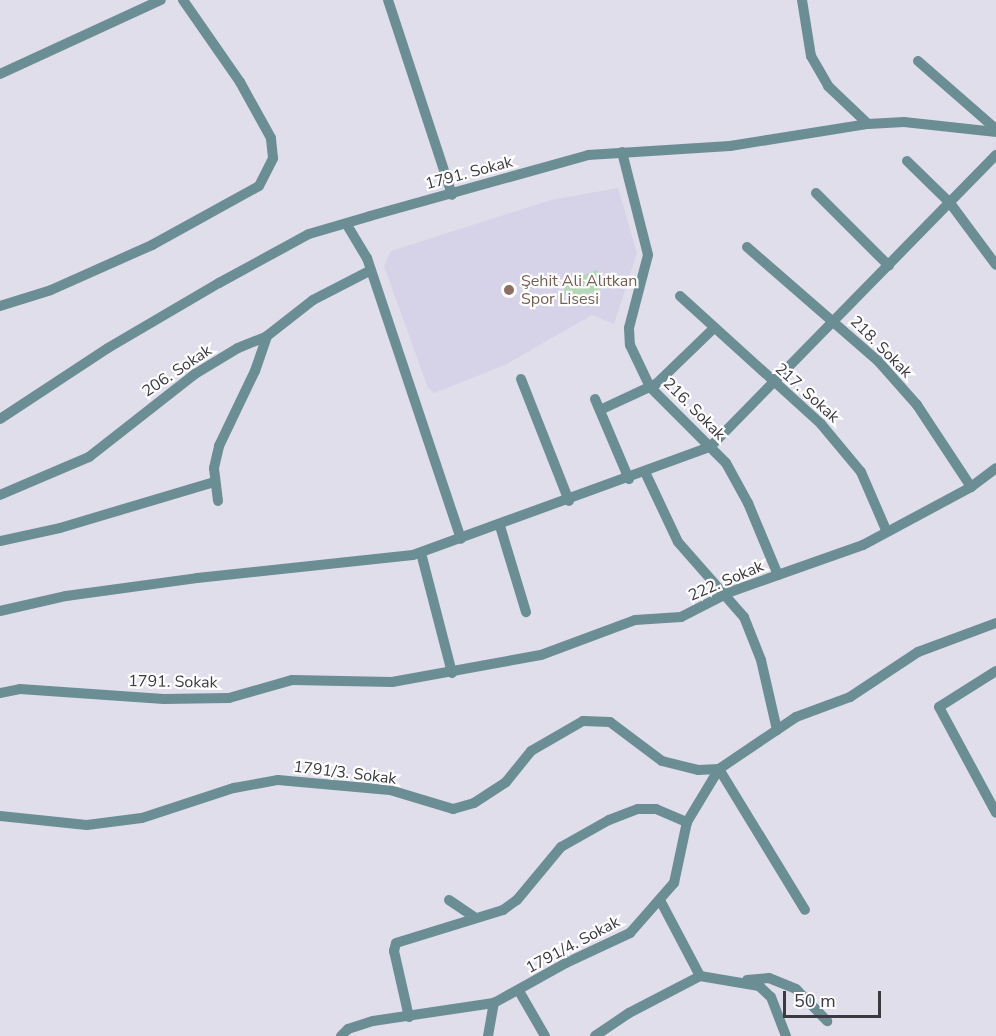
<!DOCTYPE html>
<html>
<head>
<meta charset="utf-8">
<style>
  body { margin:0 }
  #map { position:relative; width:996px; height:1036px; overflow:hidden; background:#e1deeb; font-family:"Nunito Sans",sans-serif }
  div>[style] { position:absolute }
  .built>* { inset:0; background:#d6d2e7 }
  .green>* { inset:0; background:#b4d8b6; transform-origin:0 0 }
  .minor>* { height:10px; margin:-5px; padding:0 5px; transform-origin:5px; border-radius:5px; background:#6b8e94 }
  .dots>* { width:16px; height:16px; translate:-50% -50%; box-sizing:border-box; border:3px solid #fff; border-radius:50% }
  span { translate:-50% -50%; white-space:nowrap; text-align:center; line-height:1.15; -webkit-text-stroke:4.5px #fff; paint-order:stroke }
  .street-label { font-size:16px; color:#3c3a40 }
  .education-label { font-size:16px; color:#785e54 }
  .left { translate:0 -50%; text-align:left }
  .scale { position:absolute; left:783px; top:991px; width:98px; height:27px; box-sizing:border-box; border:3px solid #3c3a40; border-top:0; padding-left:8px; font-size:18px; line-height:21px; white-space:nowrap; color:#3c3a40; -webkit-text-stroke:4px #fff; paint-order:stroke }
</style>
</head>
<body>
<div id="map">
  <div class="built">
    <i style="clip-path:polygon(618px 188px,637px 253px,614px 324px,592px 315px,505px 365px,434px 393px,428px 388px,384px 266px,391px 251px,551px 200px)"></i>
  </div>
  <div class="green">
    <i style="left:597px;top:270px;width:19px;height:38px;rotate:69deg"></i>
  </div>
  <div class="minor">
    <i style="left:388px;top:0;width:205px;rotate:71.8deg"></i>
    <i style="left:802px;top:0;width:57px;rotate:80.9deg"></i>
    <i style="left:811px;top:56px;width:34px;rotate:60deg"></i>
    <i style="left:828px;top:86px;width:55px;rotate:43.5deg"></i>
    <i style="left:918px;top:61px;width:103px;rotate:41.1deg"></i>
    <i style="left:0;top:74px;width:177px;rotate:-24.7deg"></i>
    <i style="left:622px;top:152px;width:106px;rotate:75.8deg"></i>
    <i style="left:648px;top:255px;width:75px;rotate:104.6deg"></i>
    <i style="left:629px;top:328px;width:17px;rotate:87deg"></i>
    <i style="left:630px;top:345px;width:47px;rotate:64.5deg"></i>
    <i style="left:650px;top:387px;width:107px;rotate:45deg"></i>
    <i style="left:726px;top:463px;width:46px;rotate:61.2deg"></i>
    <i style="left:748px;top:503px;width:78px;rotate:67.4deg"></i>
    <i style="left:907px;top:161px;width:60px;rotate:44.3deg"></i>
    <i style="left:950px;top:203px;width:77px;rotate:53.4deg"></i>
    <i style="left:816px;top:193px;width:103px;rotate:45deg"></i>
    <i style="left:347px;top:225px;width:39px;rotate:59deg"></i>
    <i style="left:367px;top:258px;width:296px;rotate:71.5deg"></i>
    <i style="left:747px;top:247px;width:174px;rotate:41deg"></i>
    <i style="left:878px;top:361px;width:59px;rotate:48.4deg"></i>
    <i style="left:917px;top:405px;width:98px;rotate:56.6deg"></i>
    <i style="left:680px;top:296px;width:190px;rotate:42.2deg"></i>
    <i style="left:821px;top:424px;width:62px;rotate:50.2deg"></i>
    <i style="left:861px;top:472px;width:65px;rotate:66.6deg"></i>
    <i style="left:0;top:306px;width:53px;rotate:-17.4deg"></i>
    <i style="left:51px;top:290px;width:111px;rotate:-24deg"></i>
    <i style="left:152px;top:245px;width:122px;rotate:-28.9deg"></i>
    <i style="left:259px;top:186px;width:31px;rotate:-63deg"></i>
    <i style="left:273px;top:158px;width:20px;rotate:-96deg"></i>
    <i style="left:271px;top:138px;width:64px;rotate:-119deg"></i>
    <i style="left:240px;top:82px;width:100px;rotate:-124.8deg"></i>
    <i style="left:521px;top:379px;width:131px;rotate:68.5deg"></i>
    <i style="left:595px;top:399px;width:87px;rotate:67deg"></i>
    <i style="left:600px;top:410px;width:62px;rotate:-24.9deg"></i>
    <i style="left:656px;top:384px;width:81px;rotate:-44deg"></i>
    <i style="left:0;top:419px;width:129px;rotate:-33.3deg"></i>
    <i style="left:108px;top:348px;width:129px;rotate:-30.4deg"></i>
    <i style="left:219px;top:283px;width:102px;rotate:-28.6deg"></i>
    <i style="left:309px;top:234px;width:64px;rotate:-16.4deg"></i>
    <i style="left:370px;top:216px;width:226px;rotate:-15.6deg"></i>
    <i style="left:588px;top:155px;width:142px;rotate:-3.6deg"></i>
    <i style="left:730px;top:146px;width:140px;rotate:-9.1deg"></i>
    <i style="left:868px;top:124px;width:36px;rotate:-3deg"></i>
    <i style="left:904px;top:122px;width:93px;rotate:6.2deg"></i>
    <i style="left:645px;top:472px;width:77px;rotate:64.8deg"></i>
    <i style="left:678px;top:542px;width:100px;rotate:48.7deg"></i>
    <i style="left:744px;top:617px;width:46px;rotate:68.4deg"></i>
    <i style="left:761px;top:660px;width:72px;rotate:77.1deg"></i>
    <i style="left:0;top:495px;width:97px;rotate:-23.1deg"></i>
    <i style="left:89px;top:457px;width:135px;rotate:-38.1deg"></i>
    <i style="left:195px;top:374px;width:50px;rotate:-31.2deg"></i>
    <i style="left:238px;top:348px;width:31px;rotate:-22deg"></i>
    <i style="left:267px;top:336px;width:58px;rotate:-38deg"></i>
    <i style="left:313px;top:300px;width:65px;rotate:-27.3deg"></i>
    <i style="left:218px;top:501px;width:33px;rotate:-97deg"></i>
    <i style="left:214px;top:468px;width:23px;rotate:-77deg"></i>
    <i style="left:219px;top:446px;width:83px;rotate:-64.4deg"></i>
    <i style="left:255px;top:371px;width:37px;rotate:-71deg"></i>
    <i style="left:500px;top:526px;width:90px;rotate:73.2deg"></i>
    <i style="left:0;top:541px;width:61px;rotate:-12.2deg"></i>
    <i style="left:60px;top:528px;width:161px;rotate:-16.6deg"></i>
    <i style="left:421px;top:553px;width:124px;rotate:75.5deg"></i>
    <i style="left:0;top:611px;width:68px;rotate:-12.8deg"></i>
    <i style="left:66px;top:596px;width:132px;rotate:-7.8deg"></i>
    <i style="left:197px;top:578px;width:217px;rotate:-6.1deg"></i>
    <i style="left:413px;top:555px;width:316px;rotate:-20deg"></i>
    <i style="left:710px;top:447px;width:409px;rotate:-45.6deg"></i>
    <i style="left:996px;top:671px;width:67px;rotate:147.7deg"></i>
    <i style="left:939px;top:707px;width:120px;rotate:61.7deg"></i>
    <i style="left:0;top:693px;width:20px;rotate:-11deg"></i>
    <i style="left:20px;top:689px;width:144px;rotate:4deg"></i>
    <i style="left:164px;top:699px;width:65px;rotate:-0.9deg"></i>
    <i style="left:229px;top:698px;width:66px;rotate:-15.9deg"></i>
    <i style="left:292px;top:680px;width:100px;rotate:1.1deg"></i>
    <i style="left:392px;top:682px;width:151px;rotate:-10.3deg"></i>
    <i style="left:541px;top:655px;width:100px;rotate:-20.4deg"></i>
    <i style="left:635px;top:620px;width:46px;rotate:-3.7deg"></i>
    <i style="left:681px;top:617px;width:55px;rotate:-27deg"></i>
    <i style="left:730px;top:592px;width:141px;rotate:-19.5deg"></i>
    <i style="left:863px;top:545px;width:123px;rotate:-28.2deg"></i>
    <i style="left:971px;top:487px;width:31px;rotate:-37deg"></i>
    <i style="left:719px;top:769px;width:165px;rotate:58.6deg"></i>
    <i style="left:0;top:816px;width:87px;rotate:5.9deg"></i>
    <i style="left:87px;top:825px;width:55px;rotate:-7.3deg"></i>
    <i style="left:142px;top:818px;width:97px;rotate:-18.1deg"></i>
    <i style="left:234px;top:788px;width:45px;rotate:-10.3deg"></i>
    <i style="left:278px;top:780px;width:112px;rotate:5.1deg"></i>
    <i style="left:390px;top:790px;width:66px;rotate:16.8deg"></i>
    <i style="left:453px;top:809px;width:22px;rotate:-16deg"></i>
    <i style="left:474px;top:803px;width:38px;rotate:-33deg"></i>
    <i style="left:506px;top:782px;width:40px;rotate:-51deg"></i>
    <i style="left:531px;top:751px;width:60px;rotate:-30deg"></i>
    <i style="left:583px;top:721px;width:27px;rotate:2deg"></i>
    <i style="left:610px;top:722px;width:65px;rotate:36.9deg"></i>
    <i style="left:662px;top:761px;width:37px;rotate:14deg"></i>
    <i style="left:698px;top:770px;width:21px;rotate:-3deg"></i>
    <i style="left:449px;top:900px;width:32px;rotate:34deg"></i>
    <i style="left:660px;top:900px;width:86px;rotate:62.2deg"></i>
    <i style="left:747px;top:980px;width:22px;rotate:-5deg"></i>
    <i style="left:769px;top:978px;width:29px;rotate:22deg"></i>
    <i style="left:796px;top:989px;width:45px;rotate:45.9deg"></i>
    <i style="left:519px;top:991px;width:52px;rotate:60deg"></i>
    <i style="left:409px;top:1017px;width:68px;rotate:-102.8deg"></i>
    <i style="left:394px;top:951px;width:8px;rotate:-76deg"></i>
    <i style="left:396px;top:943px;width:112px;rotate:-17.1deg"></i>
    <i style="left:503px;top:910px;width:17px;rotate:-36deg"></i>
    <i style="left:517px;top:900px;width:69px;rotate:-50.3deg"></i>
    <i style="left:561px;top:847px;width:55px;rotate:-29.4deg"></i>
    <i style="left:609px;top:820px;width:31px;rotate:-21deg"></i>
    <i style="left:638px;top:809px;width:18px"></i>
    <i style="left:656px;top:809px;width:34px;rotate:23deg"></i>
    <i style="left:341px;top:1036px;width:10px;rotate:-45deg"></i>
    <i style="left:348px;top:1029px;width:26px;rotate:-18deg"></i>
    <i style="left:373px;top:1021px;width:122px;rotate:-8.5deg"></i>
    <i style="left:494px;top:1003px;width:82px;rotate:-29.1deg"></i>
    <i style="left:566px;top:963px;width:71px;rotate:-25.1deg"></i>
    <i style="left:630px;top:933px;width:67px;rotate:-48.7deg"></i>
    <i style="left:674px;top:883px;width:62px;rotate:-78deg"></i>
    <i style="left:687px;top:822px;width:62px;rotate:-58.9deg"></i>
    <i style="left:719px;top:769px;width:93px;rotate:-34deg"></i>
    <i style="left:796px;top:717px;width:58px;rotate:-20.3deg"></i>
    <i style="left:850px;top:697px;width:82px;rotate:-33.5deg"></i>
    <i style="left:918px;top:652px;width:83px;rotate:-20.4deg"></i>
    <i style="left:488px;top:1036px;width:34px;rotate:-80deg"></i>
    <i style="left:595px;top:1036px;width:41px;rotate:-34.1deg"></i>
    <i style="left:629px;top:1013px;width:80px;rotate:-27.5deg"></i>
    <i style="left:700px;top:976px;width:60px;rotate:9.6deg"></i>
    <i style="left:759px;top:986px;width:16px;rotate:43deg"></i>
    <i style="left:771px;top:997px;width:42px;rotate:69deg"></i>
  </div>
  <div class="dots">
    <i style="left:509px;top:290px;background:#8d6e63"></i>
  </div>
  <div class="street-label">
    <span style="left:469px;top:173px;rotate:-15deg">1791. Sokak</span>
    <span style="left:881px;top:347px;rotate:45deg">218. Sokak</span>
    <span style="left:177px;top:371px;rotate:-34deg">206. Sokak</span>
    <span style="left:807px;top:393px;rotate:42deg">217. Sokak</span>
    <span style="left:694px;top:409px;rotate:45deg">216. Sokak</span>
    <span style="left:726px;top:581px;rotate:-23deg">222. Sokak</span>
    <span style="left:173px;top:682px;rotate:1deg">1791. Sokak</span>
    <span style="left:345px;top:773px;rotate:7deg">1791/3. Sokak</span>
    <span style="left:573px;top:945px;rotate:-28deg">1791/4. Sokak</span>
  </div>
  <div class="education-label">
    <span class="left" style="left:521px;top:290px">Şehit Ali Alıtkan<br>Spor Lisesi</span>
  </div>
  <div class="scale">50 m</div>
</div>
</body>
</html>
